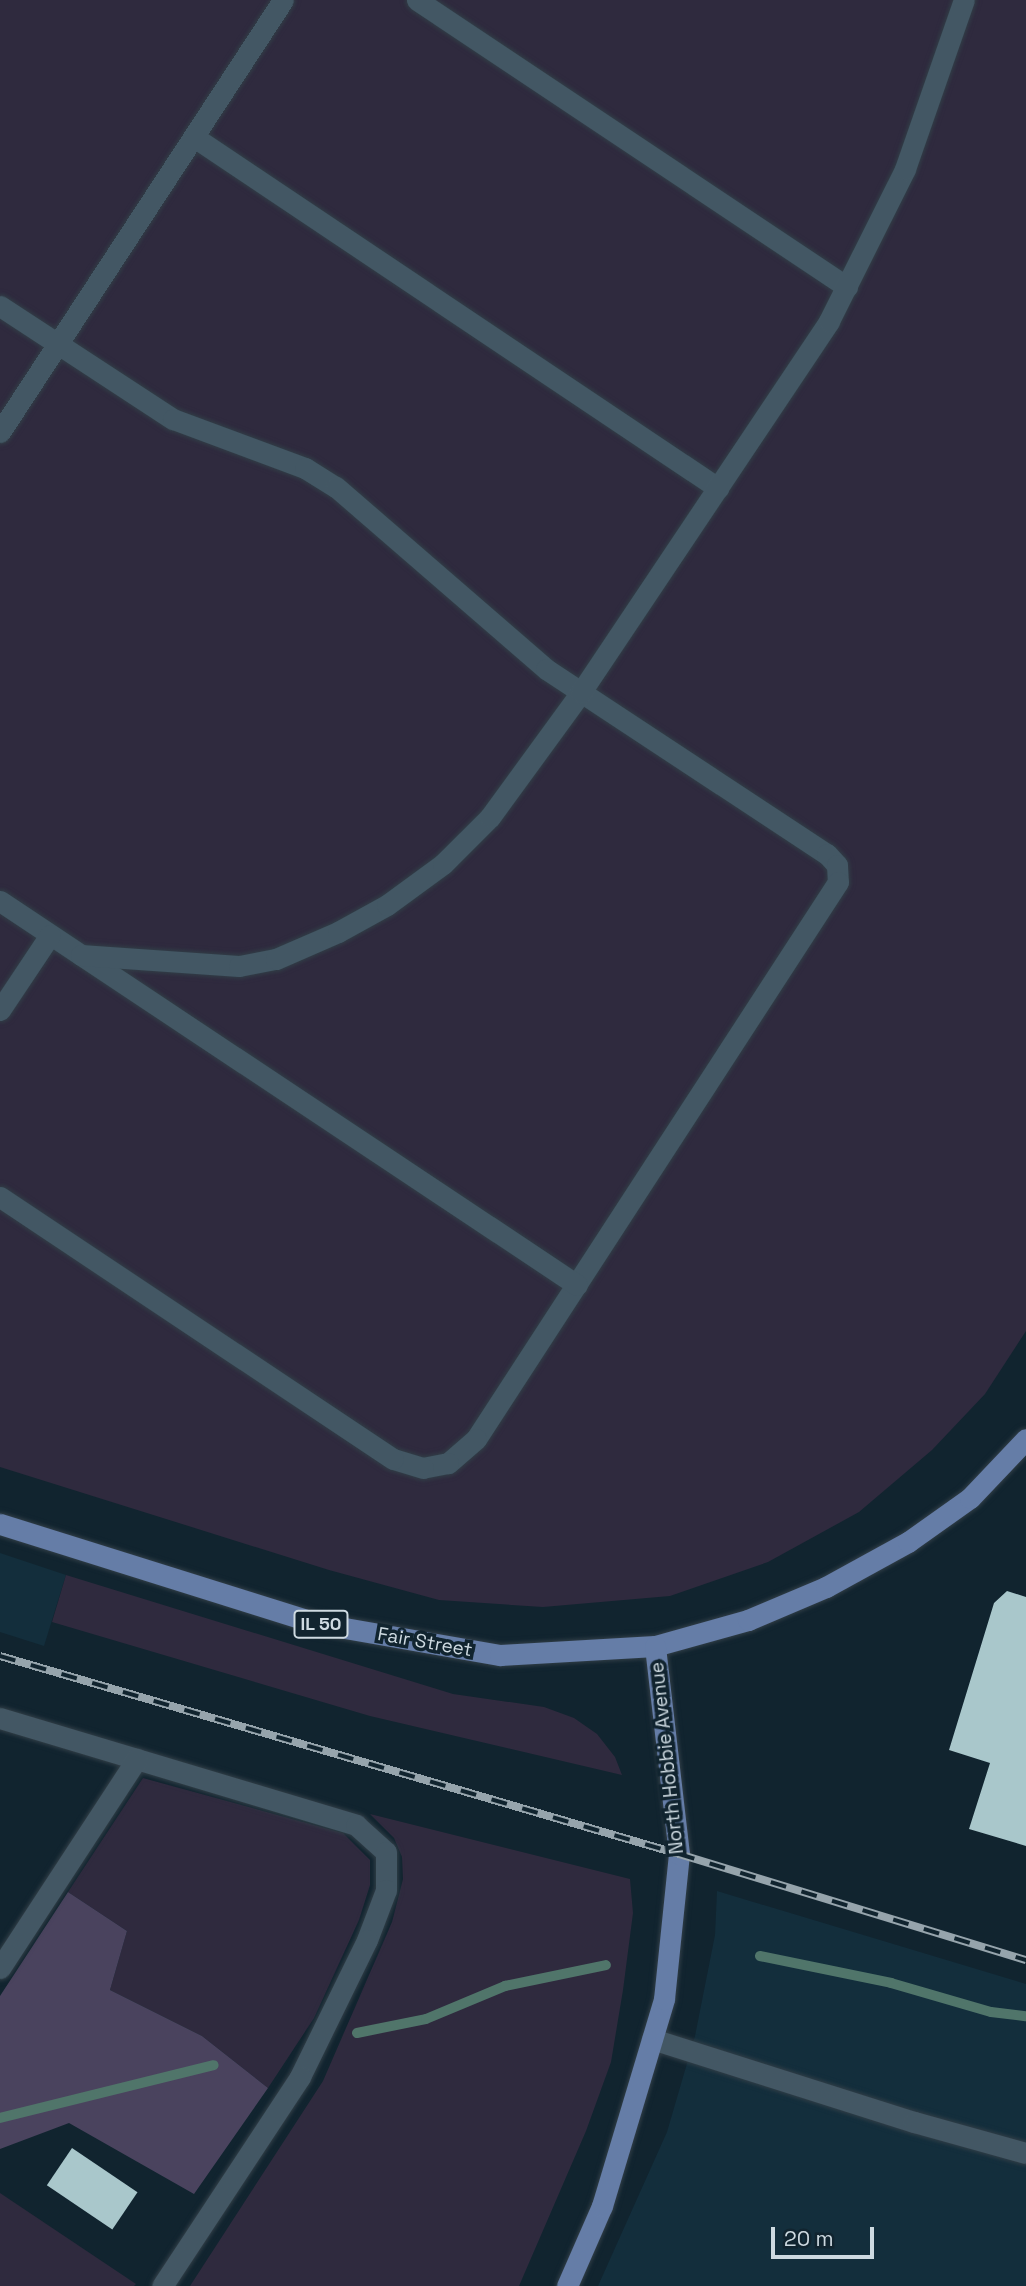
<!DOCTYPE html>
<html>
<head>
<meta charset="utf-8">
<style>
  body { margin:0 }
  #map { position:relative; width:1026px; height:2286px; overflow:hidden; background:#11242f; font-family:"Space Grotesk",sans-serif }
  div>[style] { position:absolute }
  .built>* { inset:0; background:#132e3c }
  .green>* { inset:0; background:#2f2a3e }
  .forest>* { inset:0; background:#4a435e }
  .stream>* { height:10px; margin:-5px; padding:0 5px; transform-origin:5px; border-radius:5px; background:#50756a }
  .building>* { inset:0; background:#a9c7cb; transform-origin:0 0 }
  .roads { filter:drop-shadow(0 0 2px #313e47) drop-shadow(0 0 2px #313e47) }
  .minor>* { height:21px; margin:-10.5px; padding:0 10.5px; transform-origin:10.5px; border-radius:10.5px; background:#435764 }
  .major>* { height:21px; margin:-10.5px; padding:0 10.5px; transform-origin:10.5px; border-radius:10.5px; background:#657da7 }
  .rail>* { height:8px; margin-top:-4px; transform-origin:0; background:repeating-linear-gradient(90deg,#11242f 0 16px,#96a4ac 0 32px); box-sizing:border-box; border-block:2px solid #96a4ac }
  span { translate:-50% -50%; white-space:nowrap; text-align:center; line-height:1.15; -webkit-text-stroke:7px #11242f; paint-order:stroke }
  .shield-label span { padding:2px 5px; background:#11242f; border:2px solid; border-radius:5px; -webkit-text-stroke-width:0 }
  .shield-label { font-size:18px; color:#cedae1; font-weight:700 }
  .street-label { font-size:19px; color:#cedae1 }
  .scale { position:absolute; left:771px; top:2227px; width:103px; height:32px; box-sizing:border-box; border:4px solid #cedae1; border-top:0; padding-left:9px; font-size:21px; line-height:24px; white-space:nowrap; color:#cedae1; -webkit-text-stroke:5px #11242f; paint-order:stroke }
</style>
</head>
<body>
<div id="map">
  <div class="built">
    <i style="clip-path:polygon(0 1553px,66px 1575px,44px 1646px,0 1632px)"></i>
    <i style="clip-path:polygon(717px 1891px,1026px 1984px,1026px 2286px,598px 2286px,667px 2132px,695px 2036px,715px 1935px)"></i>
  </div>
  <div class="green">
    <i style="clip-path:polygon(0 0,1026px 0,1026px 1331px,985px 1394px,932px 1450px,859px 1512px,768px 1562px,670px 1596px,543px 1607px,439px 1600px,329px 1570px,0 1467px)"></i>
    <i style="clip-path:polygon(66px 1575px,453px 1694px,544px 1707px,574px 1718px,597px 1734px,615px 1757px,622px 1775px,370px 1716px,52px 1622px)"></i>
    <i style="clip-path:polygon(143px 1778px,343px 1833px,370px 1860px,370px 1885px,359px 1920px,314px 2018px,268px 2088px,202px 2036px,110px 1990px,127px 1931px,68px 1892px)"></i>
    <i style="clip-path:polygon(370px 1814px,630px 1879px,633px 1913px,623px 1990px,611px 2062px,586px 2131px,519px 2286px,190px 2286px,323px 2081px,392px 1922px,403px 1879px,402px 1857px,394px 1838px)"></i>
    <i style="clip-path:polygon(0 2193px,136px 2284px,134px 2286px,0 2286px)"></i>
  </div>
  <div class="forest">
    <i style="clip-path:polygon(68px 1892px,127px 1931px,110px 1990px,202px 2036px,268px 2088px,194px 2194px,69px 2123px,0 2149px,0 1996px)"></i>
  </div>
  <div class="stream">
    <i style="left:760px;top:1956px;width:134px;rotate:11.6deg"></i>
    <i style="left:891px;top:1983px;width:104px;rotate:16.2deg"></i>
    <i style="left:991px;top:2012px;width:35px;rotate:7deg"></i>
    <i style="left:357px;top:2033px;width:70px;rotate:-11.5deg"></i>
    <i style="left:426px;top:2019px;width:86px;rotate:-22.7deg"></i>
    <i style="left:505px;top:1986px;width:103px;rotate:-11.7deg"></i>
    <i style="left:0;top:2118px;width:220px;rotate:-13.9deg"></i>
  </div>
  <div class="building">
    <i style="clip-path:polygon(1007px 1591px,1026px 1597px,1026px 1846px,969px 1829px,990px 1763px,949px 1750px,994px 1603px)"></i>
    <i style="left:72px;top:2148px;width:79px;height:45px;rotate:34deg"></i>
  </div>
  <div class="roads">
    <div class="minor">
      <i style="left:417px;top:0;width:517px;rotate:33.72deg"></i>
      <i style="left:194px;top:137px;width:631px;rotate:33.82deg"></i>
      <i style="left:0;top:306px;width:207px;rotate:33.2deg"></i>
      <i style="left:173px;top:419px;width:141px;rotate:20.4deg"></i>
      <i style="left:305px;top:468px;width:36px;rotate:32deg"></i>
      <i style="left:336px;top:487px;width:278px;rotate:40.9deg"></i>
      <i style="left:546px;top:669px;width:336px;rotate:33.4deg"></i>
      <i style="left:827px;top:854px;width:15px;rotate:48deg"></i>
      <i style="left:837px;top:865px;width:17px;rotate:87deg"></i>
      <i style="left:838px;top:882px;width:664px;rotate:123.02deg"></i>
      <i style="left:476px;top:1439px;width:37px;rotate:139deg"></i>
      <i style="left:448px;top:1463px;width:25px;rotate:169deg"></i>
      <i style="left:423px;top:1468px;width:31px;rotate:-163deg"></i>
      <i style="left:393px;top:1459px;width:472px;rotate:-146.3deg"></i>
      <i style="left:0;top:432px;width:516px;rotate:-56.77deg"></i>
      <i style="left:0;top:901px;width:693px;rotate:33.64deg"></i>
      <i style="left:81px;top:955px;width:158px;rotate:4deg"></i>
      <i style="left:239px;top:966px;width:38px;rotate:-11deg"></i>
      <i style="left:276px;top:959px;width:68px;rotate:-23.5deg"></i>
      <i style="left:338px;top:932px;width:56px;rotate:-28.9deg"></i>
      <i style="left:387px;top:905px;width:69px;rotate:-36.2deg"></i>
      <i style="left:443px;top:864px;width:66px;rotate:-45deg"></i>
      <i style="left:490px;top:817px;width:155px;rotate:-53.9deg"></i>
      <i style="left:581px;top:692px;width:446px;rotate:-56.2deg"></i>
      <i style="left:829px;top:321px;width:170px;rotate:-63.4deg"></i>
      <i style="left:905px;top:169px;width:179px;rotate:-70.8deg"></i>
      <i style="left:0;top:1010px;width:90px;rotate:-56.3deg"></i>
      <i style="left:0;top:1718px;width:372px;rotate:16.7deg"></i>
      <i style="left:356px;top:1825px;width:40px;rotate:42deg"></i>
      <i style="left:386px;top:1852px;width:38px;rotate:90deg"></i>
      <i style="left:386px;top:1890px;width:53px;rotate:110.8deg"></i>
      <i style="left:367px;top:1940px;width:153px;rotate:116.1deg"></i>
      <i style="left:300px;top:2077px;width:250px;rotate:123.4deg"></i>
      <i style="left:0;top:1968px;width:250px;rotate:-56.8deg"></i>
      <i style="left:652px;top:2039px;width:275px;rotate:17.6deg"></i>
      <i style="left:914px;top:2122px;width:116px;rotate:15.5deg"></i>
    </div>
    <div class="major">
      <i style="left:0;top:1524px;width:331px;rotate:17.4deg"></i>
      <i style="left:316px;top:1623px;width:187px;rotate:9.9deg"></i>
      <i style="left:500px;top:1655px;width:155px;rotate:-3.3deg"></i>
      <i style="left:655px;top:1646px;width:97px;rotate:-15.6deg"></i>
      <i style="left:748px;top:1620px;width:85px;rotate:-22.9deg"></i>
      <i style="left:826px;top:1587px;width:94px;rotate:-28.8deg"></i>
      <i style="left:908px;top:1542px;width:76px;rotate:-35.4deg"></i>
      <i style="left:970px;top:1498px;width:81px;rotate:-46.5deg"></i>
      <i style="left:567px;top:2286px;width:87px;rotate:-66.4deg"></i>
      <i style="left:602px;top:2206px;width:216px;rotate:-73.3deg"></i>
      <i style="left:664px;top:1999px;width:146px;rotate:-84.1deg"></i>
      <i style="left:679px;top:1854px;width:209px;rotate:-96.6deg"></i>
    </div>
  </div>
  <div class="rail">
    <i style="left:0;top:1656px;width:707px;rotate:16.26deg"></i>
    <i style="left:679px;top:1854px;width:363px;rotate:17deg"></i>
  </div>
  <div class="shield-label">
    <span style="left:321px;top:1624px">IL 50</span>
  </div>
  <div class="street-label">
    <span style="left:425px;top:1642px;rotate:10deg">Fair Street</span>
    <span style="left:667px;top:1758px;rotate:-96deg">North Hobbie Avenue</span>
  </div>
  <div class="scale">20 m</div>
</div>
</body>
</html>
